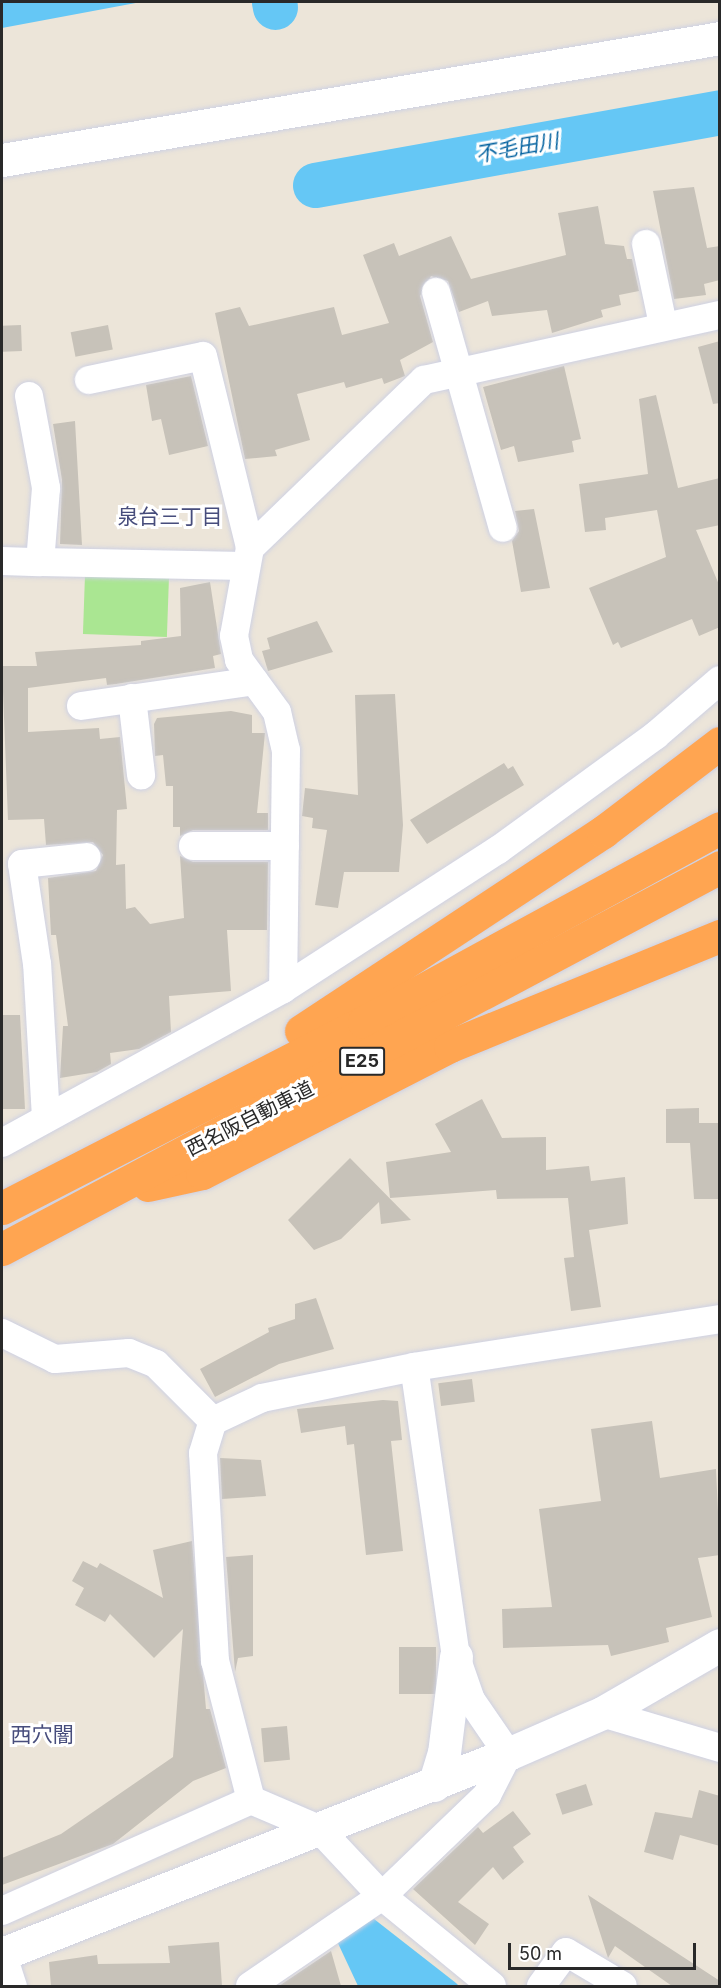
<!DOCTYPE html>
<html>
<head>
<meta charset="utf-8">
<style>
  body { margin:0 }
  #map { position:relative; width:721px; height:1988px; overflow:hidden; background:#ece5d9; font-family:Inter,"Noto Sans JP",sans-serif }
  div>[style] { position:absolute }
  .green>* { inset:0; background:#aae692; transform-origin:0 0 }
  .water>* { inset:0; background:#65c7f5 }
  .river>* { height:45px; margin:-22.5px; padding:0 22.5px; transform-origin:22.5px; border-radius:22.5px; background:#65c7f5 }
  .building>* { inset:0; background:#c7c2b9; transform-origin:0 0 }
  .roads { filter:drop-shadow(0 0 2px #ced1e3) drop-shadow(0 0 2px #ced1e3) }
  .street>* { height:28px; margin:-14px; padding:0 14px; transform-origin:14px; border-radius:14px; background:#fff }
  .secondary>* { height:33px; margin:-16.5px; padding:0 16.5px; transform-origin:16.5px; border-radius:16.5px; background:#fff }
  .highway>* { height:33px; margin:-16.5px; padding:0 16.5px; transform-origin:16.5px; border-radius:16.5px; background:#ffa551 }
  span { translate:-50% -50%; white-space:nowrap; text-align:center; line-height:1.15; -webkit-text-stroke:6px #fff; paint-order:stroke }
  .shield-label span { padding:2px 4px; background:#fff; border:2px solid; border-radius:4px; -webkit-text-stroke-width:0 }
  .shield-label { font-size:18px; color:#292929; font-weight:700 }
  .street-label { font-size:20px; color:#292929 }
  .water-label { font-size:21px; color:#0563a0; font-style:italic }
  .neighbourhood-label { font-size:21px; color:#474d7c }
  .frame { position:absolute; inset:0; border:3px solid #292929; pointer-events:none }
  .scale { position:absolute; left:508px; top:1943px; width:188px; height:27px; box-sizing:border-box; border:3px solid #292929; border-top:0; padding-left:8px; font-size:18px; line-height:21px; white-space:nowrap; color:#292929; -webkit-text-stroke:4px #fff; paint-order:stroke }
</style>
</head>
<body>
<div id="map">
  <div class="green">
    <i style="left:85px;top:575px;width:84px;height:59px;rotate:2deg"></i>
  </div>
  <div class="water">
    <i style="clip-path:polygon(2px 2px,141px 2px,2px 28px)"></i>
    <i style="clip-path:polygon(374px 1919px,456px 1983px,459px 1986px,358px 1986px,336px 1939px)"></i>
  </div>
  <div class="river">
    <i style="left:274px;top:2px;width:5px;rotate:79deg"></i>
    <i style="left:315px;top:185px;width:412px;rotate:-10.2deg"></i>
  </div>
  <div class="building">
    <i style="clip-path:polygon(694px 187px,707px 248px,720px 246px,720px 280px,704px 284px,706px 295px,674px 299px,653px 191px)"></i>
    <i style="clip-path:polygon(598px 206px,605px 244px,624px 246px,627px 259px,632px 259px,639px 291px,619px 295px,621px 305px,601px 310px,603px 317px,552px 333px,547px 310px,492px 316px,488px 301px,459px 312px,448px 281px,431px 276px,420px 296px,433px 342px,400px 360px,405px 376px,384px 384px,382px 378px,346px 388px,344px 382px,297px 394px,310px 440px,275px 450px,277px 456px,245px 459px,215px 313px,240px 307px,249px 326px,334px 307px,342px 335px,389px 323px,363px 255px,394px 243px,399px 256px,451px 236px,471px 279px,566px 255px,558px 213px)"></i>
    <i style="left:21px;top:325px;width:26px;height:19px;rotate:88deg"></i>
    <i style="left:108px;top:325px;width:25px;height:38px;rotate:79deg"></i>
    <i style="clip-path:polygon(720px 341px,720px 403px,713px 404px,698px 347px)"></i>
    <i style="clip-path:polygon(564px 366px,581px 439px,572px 441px,574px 452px,518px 462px,514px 446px,501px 450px,483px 387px)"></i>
    <i style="clip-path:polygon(191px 376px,208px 446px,169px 455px,161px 419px,152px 421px,146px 385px)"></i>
    <i style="clip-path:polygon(656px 395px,678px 488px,720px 478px,720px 525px,696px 530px,720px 587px,720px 627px,699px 636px,692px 619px,621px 648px,618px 642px,613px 645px,589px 588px,666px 557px,657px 510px,605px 518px,606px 530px,585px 532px,579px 484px,648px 474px,639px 399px)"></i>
    <i style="clip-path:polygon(75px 421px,82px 545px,60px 544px,62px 480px,53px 424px)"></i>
    <i style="clip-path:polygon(534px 509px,550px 588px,521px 592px,512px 541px,519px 531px,515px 511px)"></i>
    <i style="clip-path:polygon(210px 582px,221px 654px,213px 656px,215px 668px,116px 684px,107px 685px,106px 678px,28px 688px,28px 732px,99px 728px,100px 739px,120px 737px,127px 809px,117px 810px,116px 865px,125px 864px,126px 909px,135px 907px,150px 924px,184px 918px,180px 856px,193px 862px,268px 862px,267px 930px,227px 930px,231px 991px,169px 996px,171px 1032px,139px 1049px,110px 1053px,111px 1064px,97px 1072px,60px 1078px,63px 1026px,68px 1026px,56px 935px,51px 935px,48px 878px,96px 871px,103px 855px,93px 842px,46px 845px,44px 819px,8px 820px,2px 666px,37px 666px,35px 652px,141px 645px,141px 641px,181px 636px,180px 588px)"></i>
    <i style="clip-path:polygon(317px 621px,333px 652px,268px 671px,262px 651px,270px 649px,267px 638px)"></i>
    <i style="clip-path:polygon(395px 694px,403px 825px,399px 872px,344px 872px,338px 908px,315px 905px,327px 830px,312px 828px,313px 818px,302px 816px,305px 788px,358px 795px,355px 695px)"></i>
    <i style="clip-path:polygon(231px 711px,252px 715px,252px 733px,265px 733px,257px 813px,268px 813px,268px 830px,193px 830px,180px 836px,180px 827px,173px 827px,173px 786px,166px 786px,163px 755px,155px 756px,154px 724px,157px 718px)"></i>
    <i style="clip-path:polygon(504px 763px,508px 769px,513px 766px,524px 785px,427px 844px,410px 820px)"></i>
    <i style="clip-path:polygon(2px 1015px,20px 1015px,25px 1109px,2px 1109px)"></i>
    <i style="clip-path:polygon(482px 1099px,502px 1138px,546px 1137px,546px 1170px,589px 1166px,591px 1181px,625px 1177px,628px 1224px,589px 1230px,601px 1307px,571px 1311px,564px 1258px,574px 1257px,568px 1198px,497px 1199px,496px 1190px,390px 1198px,386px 1162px,451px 1152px,435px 1124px)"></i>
    <i style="clip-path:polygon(699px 1108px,699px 1123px,720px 1123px,720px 1199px,694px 1199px,690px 1143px,666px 1143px,666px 1109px)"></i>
    <i style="clip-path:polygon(350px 1158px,411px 1220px,381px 1224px,379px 1202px,341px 1239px,314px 1250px,288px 1220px)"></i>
    <i style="clip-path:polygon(316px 1298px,334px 1349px,279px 1364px,215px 1397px,200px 1369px,269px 1332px,268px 1328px,295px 1319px,295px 1304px)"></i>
    <i style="left:472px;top:1379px;width:23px;height:34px;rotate:83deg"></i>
    <i style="clip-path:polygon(383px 1400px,398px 1401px,402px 1440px,391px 1441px,403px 1551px,366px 1555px,354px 1444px,347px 1445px,345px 1426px,301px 1433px,297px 1409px)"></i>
    <i style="clip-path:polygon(652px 1421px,660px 1478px,716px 1469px,720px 1555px,698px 1558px,712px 1617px,666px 1628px,669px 1642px,611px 1656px,608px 1645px,503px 1648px,502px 1609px,552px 1607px,539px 1509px,601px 1501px,591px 1429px)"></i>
    <i style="clip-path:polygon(220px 1458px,261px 1460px,266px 1496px,222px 1499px)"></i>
    <i style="clip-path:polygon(192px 1541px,206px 1709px,210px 1709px,226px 1768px,193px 1781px,113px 1844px,2px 1885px,2px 1858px,61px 1834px,173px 1757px,183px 1629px,154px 1658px,110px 1614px,105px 1622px,75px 1605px,84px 1588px,72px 1581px,83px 1561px,97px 1568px,100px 1563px,163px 1598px,153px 1550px)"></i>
    <i style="clip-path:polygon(253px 1555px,253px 1656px,238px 1658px,235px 1672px,226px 1557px)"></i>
    <i style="left:399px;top:1647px;width:37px;height:47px"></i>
    <i style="left:287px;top:1726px;width:34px;height:26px;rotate:85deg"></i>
    <i style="left:586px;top:1784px;width:22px;height:32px;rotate:72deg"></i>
    <i style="clip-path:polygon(699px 1790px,720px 1796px,720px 1846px,680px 1835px,673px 1860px,644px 1852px,655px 1812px,692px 1818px)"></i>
    <i style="clip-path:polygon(513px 1811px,531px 1834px,513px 1847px,524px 1862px,503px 1880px,493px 1867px,458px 1902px,489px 1924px,475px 1945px,413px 1889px,478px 1827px,483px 1833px)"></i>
    <i style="clip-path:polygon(588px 1895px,720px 1981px,720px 1986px,672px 1986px,615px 1946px,608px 1958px)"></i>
    <i style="clip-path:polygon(219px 1942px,222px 1986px,51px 1986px,49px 1962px,97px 1955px,98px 1964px,170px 1963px,168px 1946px)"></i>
    <i style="clip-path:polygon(331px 1951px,341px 1986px,279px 1986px)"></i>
  </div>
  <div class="roads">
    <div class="street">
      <i style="left:646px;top:244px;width:83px;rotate:78.1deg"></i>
      <i style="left:436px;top:292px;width:245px;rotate:74.2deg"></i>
      <i style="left:89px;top:380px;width:116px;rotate:-11.9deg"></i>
      <i style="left:203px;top:356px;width:198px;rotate:76.2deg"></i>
      <i style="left:250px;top:548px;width:89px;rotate:100.3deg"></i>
      <i style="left:234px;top:636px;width:25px;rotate:78deg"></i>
      <i style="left:239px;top:660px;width:64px;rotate:53.8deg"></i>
      <i style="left:277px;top:712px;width:39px;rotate:77deg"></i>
      <i style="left:286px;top:750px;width:239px;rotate:90.7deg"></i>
      <i style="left:29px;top:396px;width:94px;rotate:79.5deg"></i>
      <i style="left:46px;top:488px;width:74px;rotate:94.6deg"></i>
      <i style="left:40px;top:562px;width:204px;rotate:1.1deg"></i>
      <i style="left:250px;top:548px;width:242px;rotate:-44deg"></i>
      <i style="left:424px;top:380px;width:303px;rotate:-12.4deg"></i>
      <i style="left:2px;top:561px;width:38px;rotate:2deg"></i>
      <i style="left:132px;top:698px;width:78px;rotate:83.3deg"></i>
      <i style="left:81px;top:706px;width:175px;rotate:-8.2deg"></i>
      <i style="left:193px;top:846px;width:92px"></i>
      <i style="left:46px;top:1118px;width:154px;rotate:-93.3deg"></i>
      <i style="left:37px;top:964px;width:101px;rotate:-98.5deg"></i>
      <i style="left:22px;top:864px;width:65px;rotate:-6.1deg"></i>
      <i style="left:2px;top:1143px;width:320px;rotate:-28.7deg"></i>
      <i style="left:283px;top:989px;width:256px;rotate:-32.9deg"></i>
      <i style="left:498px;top:850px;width:195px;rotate:-36deg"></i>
      <i style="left:656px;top:735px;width:84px;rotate:-40.7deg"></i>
      <i style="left:2px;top:1333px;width:59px;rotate:26.1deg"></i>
      <i style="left:55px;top:1359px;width:74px;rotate:-4.6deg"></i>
      <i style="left:129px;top:1353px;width:29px;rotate:22deg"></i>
      <i style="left:156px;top:1364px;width:81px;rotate:45deg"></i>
      <i style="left:602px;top:1713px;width:123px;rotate:16.5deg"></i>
      <i style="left:251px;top:1800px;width:144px;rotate:-104.5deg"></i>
      <i style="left:215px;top:1661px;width:208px;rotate:-93.3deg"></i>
      <i style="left:203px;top:1453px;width:34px;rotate:-73deg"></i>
      <i style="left:213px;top:1421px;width:54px;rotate:-25.1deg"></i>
      <i style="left:262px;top:1398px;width:155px;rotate:-11.5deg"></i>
      <i style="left:414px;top:1367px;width:310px;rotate:-8.9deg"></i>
      <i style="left:2px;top:1911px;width:273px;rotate:-24deg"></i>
      <i style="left:251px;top:1800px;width:74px;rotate:23.1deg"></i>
      <i style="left:319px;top:1829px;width:92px;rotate:46.8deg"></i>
      <i style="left:382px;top:1896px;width:142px;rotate:39.3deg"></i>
      <i style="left:2px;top:1953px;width:35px;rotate:72deg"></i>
      <i style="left:250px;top:1986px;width:160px;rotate:-34.3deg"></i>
      <i style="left:382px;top:1896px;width:146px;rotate:-43.9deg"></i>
      <i style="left:487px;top:1795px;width:46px;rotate:-62.9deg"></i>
      <i style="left:508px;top:1754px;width:65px;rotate:-124.4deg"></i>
      <i style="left:471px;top:1700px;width:46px;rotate:-109.2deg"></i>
      <i style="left:456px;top:1657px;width:293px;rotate:-98.2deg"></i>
      <i style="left:541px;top:1986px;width:42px;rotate:-53.7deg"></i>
      <i style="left:566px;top:1952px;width:66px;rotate:30.8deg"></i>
    </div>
    <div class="secondary">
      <i style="left:2px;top:160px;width:728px;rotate:-9.64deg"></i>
      <i style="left:434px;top:1785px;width:34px;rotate:-73deg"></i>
      <i style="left:444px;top:1753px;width:97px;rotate:-82.9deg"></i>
      <i style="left:2px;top:1954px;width:544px;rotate:-21.57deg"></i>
      <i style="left:508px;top:1754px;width:103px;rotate:-23.6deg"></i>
      <i style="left:602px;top:1713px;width:136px;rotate:-30deg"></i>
    </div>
    <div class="highway">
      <i style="left:301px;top:1031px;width:362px;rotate:-33.4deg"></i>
      <i style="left:603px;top:832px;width:147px;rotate:-37.3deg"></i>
      <i style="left:148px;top:1185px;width:55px;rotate:-12.5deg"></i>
      <i style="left:202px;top:1173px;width:279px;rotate:-27.1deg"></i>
      <i style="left:450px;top:1046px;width:292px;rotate:-22.2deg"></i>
      <i style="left:2px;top:1208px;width:407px;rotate:-27.2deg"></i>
      <i style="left:364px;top:1022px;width:405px;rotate:-28.6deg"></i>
      <i style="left:2px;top:1249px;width:813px;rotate:-28.01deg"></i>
    </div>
  </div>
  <div class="shield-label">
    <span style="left:362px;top:1061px">E25</span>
  </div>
  <div class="street-label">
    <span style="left:250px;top:1119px;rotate:-27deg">西名阪自動車道</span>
  </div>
  <div class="water-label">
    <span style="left:517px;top:148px;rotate:-10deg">不毛田川</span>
  </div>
  <div class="neighbourhood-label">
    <span style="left:170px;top:517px">泉台三丁目</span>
    <span style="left:42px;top:1735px">西穴闇</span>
  </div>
  <div class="frame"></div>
  <div class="scale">50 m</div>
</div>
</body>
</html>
